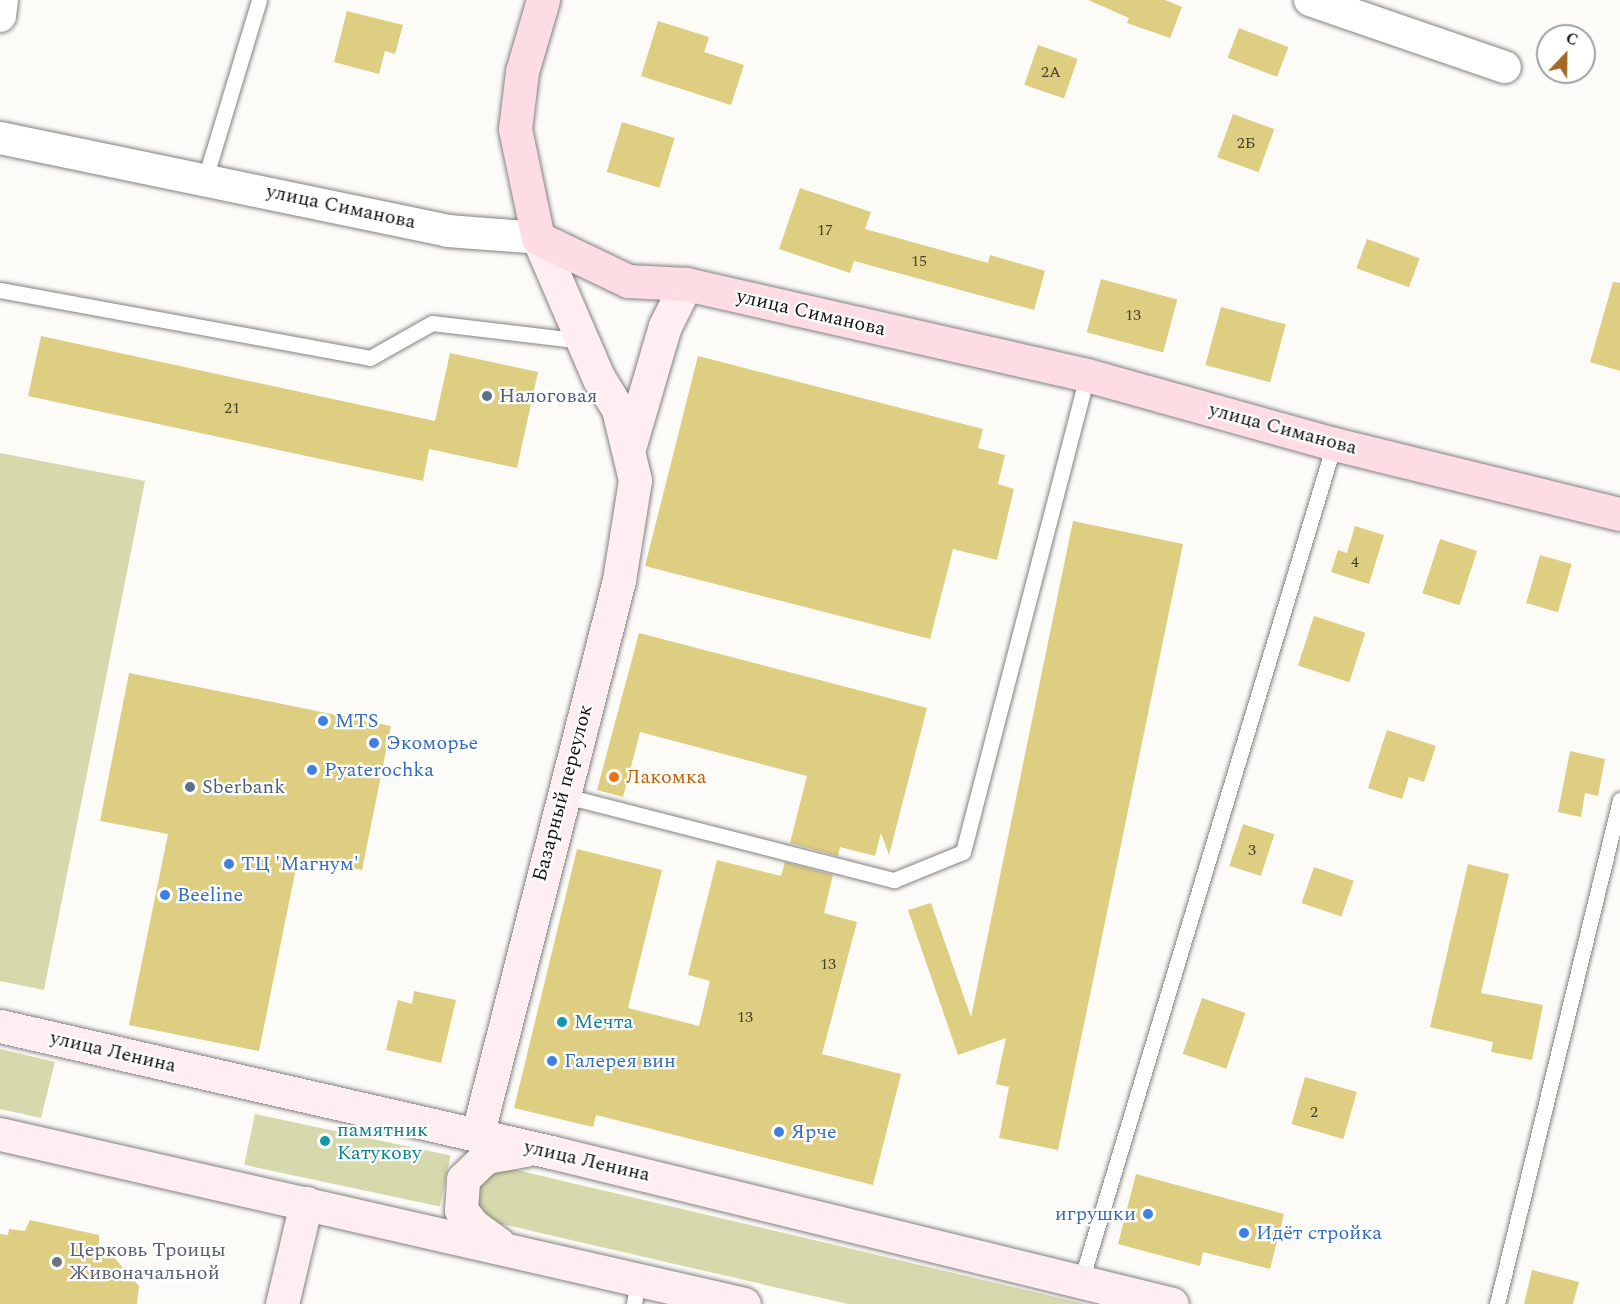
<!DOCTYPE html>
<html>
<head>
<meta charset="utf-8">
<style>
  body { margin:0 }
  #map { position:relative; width:1620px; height:1304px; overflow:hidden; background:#fcfbf8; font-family:Spectral,serif }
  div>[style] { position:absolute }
  .green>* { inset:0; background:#d6d9ab; transform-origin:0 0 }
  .building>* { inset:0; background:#dece82; transform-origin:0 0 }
  .roads { filter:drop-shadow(0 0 2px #838280) drop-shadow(0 0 2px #838280) }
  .lane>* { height:15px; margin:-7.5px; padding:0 7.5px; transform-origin:7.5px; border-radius:7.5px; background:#fff }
  .street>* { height:32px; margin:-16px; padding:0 16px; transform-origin:16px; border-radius:16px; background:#fff }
  .secondary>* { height:33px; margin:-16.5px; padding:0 16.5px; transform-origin:16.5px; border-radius:16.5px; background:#feeef1 }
  .primary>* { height:33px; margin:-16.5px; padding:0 16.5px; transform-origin:16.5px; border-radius:16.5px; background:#fddde3 }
  .dots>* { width:16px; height:16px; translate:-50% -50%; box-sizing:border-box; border:3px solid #fff; border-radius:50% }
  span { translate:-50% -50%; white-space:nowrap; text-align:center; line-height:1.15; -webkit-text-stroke:4.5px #fff; paint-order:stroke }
  .number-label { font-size:16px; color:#44402c }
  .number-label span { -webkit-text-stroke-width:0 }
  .street-label { font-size:20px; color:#111110 }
  .service-label { font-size:20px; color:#4e5e75 }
  .left { translate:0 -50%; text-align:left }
  .shop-label { font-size:20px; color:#366cbe }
  .right { translate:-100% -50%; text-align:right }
  .food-label { font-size:20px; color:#c56008 }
  .culture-label { font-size:20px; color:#0d838f }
  .worship-label { font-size:20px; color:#5b616d }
  .north { position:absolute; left:1536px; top:24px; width:60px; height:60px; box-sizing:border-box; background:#fff; border:2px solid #a0a09f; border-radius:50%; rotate:22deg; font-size:16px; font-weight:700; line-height:24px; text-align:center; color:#111110 }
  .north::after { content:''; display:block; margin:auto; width:21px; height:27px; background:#a16a26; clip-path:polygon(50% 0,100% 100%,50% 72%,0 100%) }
</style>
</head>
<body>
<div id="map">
  <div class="green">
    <i style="clip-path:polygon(0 453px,145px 481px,44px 990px,0 981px)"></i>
    <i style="clip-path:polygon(0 1049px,55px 1062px,41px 1118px,0 1109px)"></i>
    <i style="left:255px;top:1114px;width:200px;height:52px;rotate:12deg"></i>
    <i style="clip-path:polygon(504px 1167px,1085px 1304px,848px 1304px,493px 1222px,480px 1217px,473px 1184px,481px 1173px)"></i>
  </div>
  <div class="building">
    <i style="clip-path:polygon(1088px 0,1165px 0,1182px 7px,1170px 38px,1127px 23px,1129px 18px)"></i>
    <i style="clip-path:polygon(347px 11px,403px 25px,395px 54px,385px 51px,379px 74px,334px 62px)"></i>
    <i style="clip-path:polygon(658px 21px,709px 37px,704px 52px,744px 65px,731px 105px,641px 76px)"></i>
    <i style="left:1239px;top:28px;width:53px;height:32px;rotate:21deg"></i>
    <i style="left:1038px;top:45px;width:42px;height:42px;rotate:19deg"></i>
    <i style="left:1233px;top:114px;width:44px;height:46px;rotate:20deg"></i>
    <i style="left:622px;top:122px;width:55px;height:52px;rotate:17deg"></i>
    <i style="clip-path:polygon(800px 188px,871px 212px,865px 229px,988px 263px,990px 255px,1045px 271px,1034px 310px,854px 261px,850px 273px,779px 249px)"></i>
    <i style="left:1367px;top:239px;width:56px;height:31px;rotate:20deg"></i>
    <i style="left:1101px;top:279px;width:79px;height:55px;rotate:15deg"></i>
    <i style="clip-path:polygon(1613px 282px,1620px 283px,1620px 371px,1590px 362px)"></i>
    <i style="left:1221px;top:307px;width:67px;height:60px;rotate:15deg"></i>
    <i style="clip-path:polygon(41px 336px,435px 421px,450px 353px,538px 372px,517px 468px,429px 449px,423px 481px,28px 396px)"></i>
    <i style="clip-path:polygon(698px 356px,983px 429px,978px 448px,1005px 455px,998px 484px,1014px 489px,997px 560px,953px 549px,930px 639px,645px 566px)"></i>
    <i style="clip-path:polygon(1073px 521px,1183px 544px,1058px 1150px,999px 1138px,1009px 1087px,996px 1084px,1006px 1038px,958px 1055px,908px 910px,931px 903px,971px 1017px)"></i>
    <i style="clip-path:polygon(1355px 526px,1384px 535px,1369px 584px,1331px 572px,1338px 550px,1347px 553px)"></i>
    <i style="left:1440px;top:539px;width:39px;height:57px;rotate:18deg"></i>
    <i style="left:1540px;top:555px;width:33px;height:50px;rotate:16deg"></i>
    <i style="left:1314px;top:616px;width:54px;height:52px;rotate:18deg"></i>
    <i style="clip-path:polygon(639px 633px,927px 708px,889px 855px,881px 833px,875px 856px,840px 847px,838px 856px,790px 843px,807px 776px,640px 732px,623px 797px,597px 790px)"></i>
    <i style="clip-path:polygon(129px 673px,391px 726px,362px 870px,298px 858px,259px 1051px,129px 1025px,168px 834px,100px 821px)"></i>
    <i style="clip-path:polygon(1387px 730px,1436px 746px,1424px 782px,1409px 777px,1402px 799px,1368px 788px)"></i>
    <i style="clip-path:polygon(1570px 751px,1605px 759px,1598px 796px,1585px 793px,1581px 817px,1558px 812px)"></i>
    <i style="left:1243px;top:824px;width:33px;height:44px;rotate:18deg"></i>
    <i style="clip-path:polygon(577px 849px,662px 870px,628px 1008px,699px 1026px,710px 981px,688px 975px,717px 860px,781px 876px,785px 862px,833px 875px,824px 913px,857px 922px,822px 1054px,901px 1074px,873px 1185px,596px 1115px,593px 1127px,514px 1108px)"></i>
    <i style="clip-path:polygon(1468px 864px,1509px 874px,1481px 993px,1543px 1005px,1532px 1060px,1491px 1052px,1493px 1042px,1430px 1027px)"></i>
    <i style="left:1314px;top:867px;width:42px;height:38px;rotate:19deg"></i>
    <i style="clip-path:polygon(414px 991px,456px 1000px,441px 1063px,386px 1050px,398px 1000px,412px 1004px)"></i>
    <i style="left:1202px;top:998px;width:46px;height:59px;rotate:19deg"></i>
    <i style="left:1305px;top:1077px;width:54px;height:49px;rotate:16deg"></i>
    <i style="clip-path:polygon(1136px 1174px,1284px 1214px,1270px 1269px,1203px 1252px,1200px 1266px,1118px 1244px)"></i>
    <i style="clip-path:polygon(30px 1220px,99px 1235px,99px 1246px,105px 1247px,139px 1286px,137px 1304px,0 1304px,0 1234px,8px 1235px,9px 1229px,25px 1231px)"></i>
    <i style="clip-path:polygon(1532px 1270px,1579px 1282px,1573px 1304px,1524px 1304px)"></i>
  </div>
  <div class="roads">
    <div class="lane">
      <i style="left:205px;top:179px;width:187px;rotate:-73.2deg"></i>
      <i style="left:0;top:290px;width:376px;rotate:10.4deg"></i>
      <i style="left:370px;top:358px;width:71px;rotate:-29.4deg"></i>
      <i style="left:432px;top:323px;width:152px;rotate:6.8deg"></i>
      <i style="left:562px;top:795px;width:343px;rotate:14.4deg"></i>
      <i style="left:894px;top:880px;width:74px;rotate:-22.1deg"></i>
      <i style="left:963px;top:852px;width:493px;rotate:-75.4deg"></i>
      <i style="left:1081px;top:1281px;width:874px;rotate:-73.18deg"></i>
      <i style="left:634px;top:1304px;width:24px;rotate:-81deg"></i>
      <i style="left:1497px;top:1304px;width:519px;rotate:-76.29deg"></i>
    </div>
    <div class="street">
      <i style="left:1310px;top:0;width:206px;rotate:19deg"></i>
      <i style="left:0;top:16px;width:16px;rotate:-83deg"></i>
      <i style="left:0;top:138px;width:458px;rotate:11.7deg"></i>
      <i style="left:448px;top:231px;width:90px;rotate:4.4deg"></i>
    </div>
    <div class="secondary">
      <i style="left:629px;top:448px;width:127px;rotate:-73.6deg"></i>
      <i style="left:665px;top:326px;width:47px;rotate:-63.4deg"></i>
      <i style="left:0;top:1026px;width:565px;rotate:12.88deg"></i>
      <i style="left:551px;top:1152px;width:639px;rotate:13.75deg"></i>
      <i style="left:0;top:1134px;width:763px;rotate:12.87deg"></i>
      <i style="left:477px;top:1136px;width:574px;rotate:-75.67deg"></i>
      <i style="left:619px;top:580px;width:101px;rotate:-80.9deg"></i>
      <i style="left:635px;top:480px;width:73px;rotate:-103.5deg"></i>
      <i style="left:618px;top:409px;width:36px;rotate:-122deg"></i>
      <i style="left:599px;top:379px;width:154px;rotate:-113.4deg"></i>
      <i style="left:499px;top:1244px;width:32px;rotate:-144deg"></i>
      <i style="left:473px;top:1225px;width:19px;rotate:-129deg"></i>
      <i style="left:461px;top:1210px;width:31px;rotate:-86deg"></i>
      <i style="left:463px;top:1179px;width:32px;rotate:-44deg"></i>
      <i style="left:486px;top:1157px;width:40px;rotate:-10deg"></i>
      <i style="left:282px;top:1304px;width:104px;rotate:-76.6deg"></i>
    </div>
    <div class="primary">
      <i style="left:543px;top:0;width:75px;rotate:106.3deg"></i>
      <i style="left:522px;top:72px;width:57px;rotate:97deg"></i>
      <i style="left:515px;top:129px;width:111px;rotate:78.1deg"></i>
      <i style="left:538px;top:238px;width:100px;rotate:25.5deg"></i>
      <i style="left:628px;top:281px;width:58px;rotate:3deg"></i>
      <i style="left:686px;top:284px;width:411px;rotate:12.8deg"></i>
      <i style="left:1087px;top:375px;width:256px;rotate:15.6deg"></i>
      <i style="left:1334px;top:444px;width:294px;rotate:13.8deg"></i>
    </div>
  </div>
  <div class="dots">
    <i style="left:487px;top:396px;background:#5c6f8a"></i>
    <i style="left:323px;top:721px;background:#3f7fe0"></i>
    <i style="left:374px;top:743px;background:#3f7fe0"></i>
    <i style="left:312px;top:770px;background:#3f7fe0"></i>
    <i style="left:614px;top:777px;background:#e8710a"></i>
    <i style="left:190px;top:787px;background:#5c6f8a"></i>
    <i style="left:229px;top:864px;background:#3f7fe0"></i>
    <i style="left:165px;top:895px;background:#3f7fe0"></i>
    <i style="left:562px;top:1022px;background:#0f9aa8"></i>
    <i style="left:552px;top:1061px;background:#3f7fe0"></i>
    <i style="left:779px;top:1132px;background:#3f7fe0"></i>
    <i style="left:325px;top:1141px;background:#0f9aa8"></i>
    <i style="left:1148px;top:1214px;background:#3f7fe0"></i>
    <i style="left:1244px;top:1233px;background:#3f7fe0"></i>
    <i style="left:57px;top:1262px;background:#6b7280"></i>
  </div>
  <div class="number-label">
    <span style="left:1051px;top:72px">2А</span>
    <span style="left:1246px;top:143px">2Б</span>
    <span style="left:825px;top:230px">17</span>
    <span style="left:919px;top:261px">15</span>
    <span style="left:1133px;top:315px">13</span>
    <span style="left:232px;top:408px">21</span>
    <span style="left:1355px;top:562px">4</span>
    <span style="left:1252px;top:850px">3</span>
    <span style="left:828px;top:964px">13</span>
    <span style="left:745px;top:1017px">13</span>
    <span style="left:1314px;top:1112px">2</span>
  </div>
  <div class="street-label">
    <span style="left:341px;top:207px;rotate:12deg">улица Симанова</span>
    <span style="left:811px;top:313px;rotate:13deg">улица Симанова</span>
    <span style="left:1283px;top:429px;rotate:15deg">улица Симанова</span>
    <span style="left:563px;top:793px;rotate:-75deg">Базарный переулок</span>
    <span style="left:113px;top:1052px;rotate:13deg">улица Ленина</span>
    <span style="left:587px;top:1161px;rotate:13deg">улица Ленина</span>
  </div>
  <div class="service-label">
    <span class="left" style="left:499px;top:396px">Налоговая</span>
    <span class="left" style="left:202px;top:787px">Sberbank</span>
  </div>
  <div class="shop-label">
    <span class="left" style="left:335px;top:721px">MTS</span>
    <span class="left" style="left:386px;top:743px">Экоморье</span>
    <span class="left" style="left:324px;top:770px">Pyaterochka</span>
    <span class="left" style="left:241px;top:864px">ТЦ 'Магнум'</span>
    <span class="left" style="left:177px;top:895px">Beeline</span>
    <span class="left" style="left:564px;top:1061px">Галерея вин</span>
    <span class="left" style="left:791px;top:1132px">Ярче</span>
    <span class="right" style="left:1136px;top:1214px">игрушки</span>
    <span class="left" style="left:1256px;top:1233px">Идёт стройка</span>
  </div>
  <div class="food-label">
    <span class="left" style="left:626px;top:777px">Лакомка</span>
  </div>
  <div class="culture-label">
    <span class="left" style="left:574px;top:1022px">Мечта</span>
    <span class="left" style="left:337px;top:1142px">памятник<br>Катукову</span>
  </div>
  <div class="worship-label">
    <span class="left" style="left:69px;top:1262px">Церковь Троицы<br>Живоначальной</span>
  </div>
  <div class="north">С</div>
</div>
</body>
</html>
